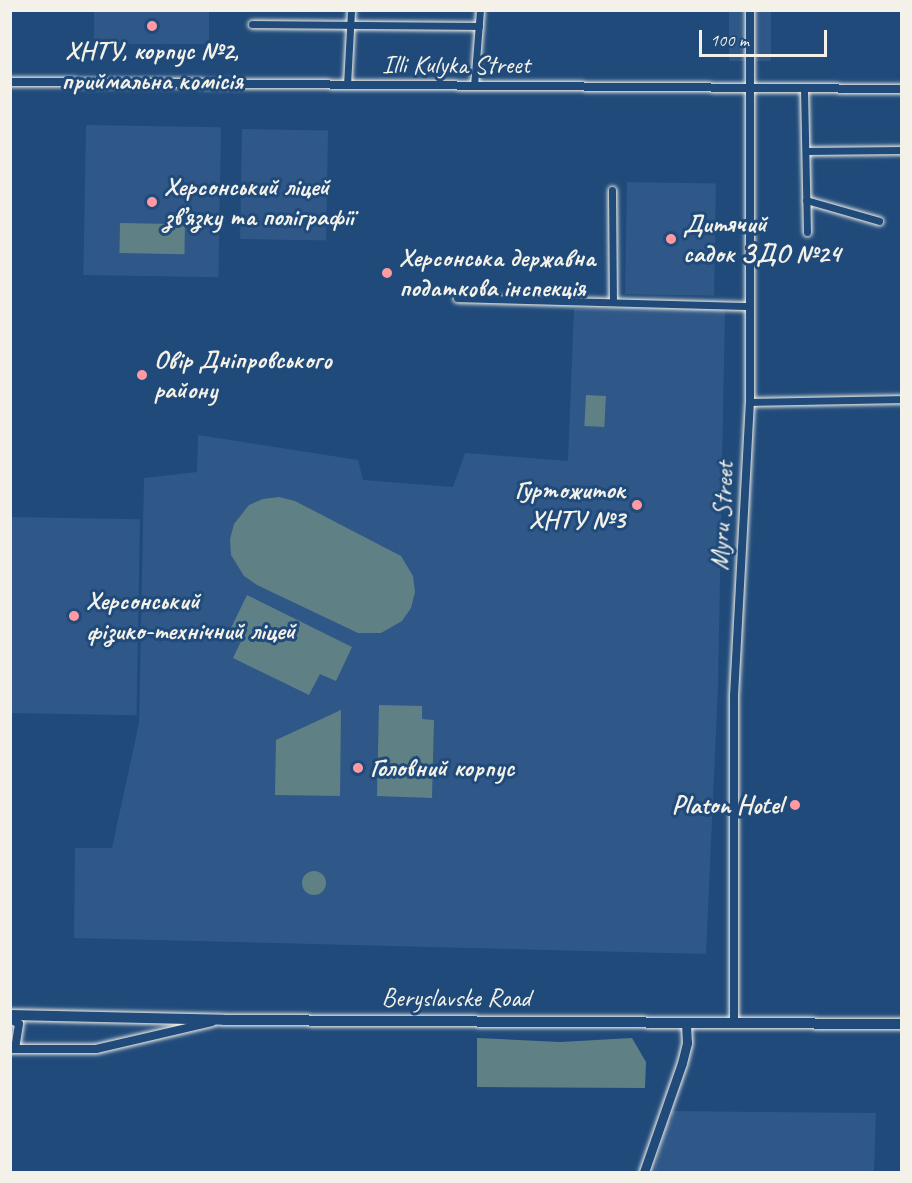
<!DOCTYPE html>
<html>
<head>
<meta charset="utf-8">
<style>
  body { margin:0 }
  #map { position:relative; width:912px; height:1183px; overflow:hidden; background:#1f4a7a; font-family:Caveat,sans-serif }
  div>[style] { position:absolute }
  .built>* { inset:0; background:#2f5888; transform-origin:0 0 }
  .green>* { inset:0; background:#5f8084; transform-origin:0 0 }
  .round { border-radius:50% }
  .roads { filter:drop-shadow(0 0 2px #f4f1e8) drop-shadow(0 0 2px #f4f1e8) }
  .minor>* { height:7px; margin:-3.5px; padding:0 3.5px; transform-origin:3.5px; border-radius:3.5px; background:#1f4a7a }
  .tertiary>* { height:8px; margin:-4px; padding:0 4px; transform-origin:4px; border-radius:4px; background:#1f4a7a }
  .secondary>* { height:9px; margin:-4.5px; padding:0 4.5px; transform-origin:4.5px; border-radius:4.5px; background:#1f4a7a }
  .primary>* { height:10px; margin:-5px; padding:0 5px; transform-origin:5px; border-radius:5px; background:#1f4a7a }
  .dots>* { width:16px; height:16px; translate:-50% -50%; box-sizing:border-box; border:3px solid #1f4a7a; border-radius:50% }
  span { translate:-50% -50%; white-space:nowrap; text-align:center; line-height:1.15; -webkit-text-stroke:6px #1f4a7a; paint-order:stroke }
  .poi-label { font-size:26px; color:#f4f1e8; font-weight:700 }
  .left { translate:0 -50%; text-align:left }
  .right { translate:-100% -50%; text-align:right }
  .street-label { font-size:26px; color:#f4f1e8 }
  .frame { position:absolute; inset:0; border:12px solid #f4f1e8; pointer-events:none }
  .scale { position:absolute; left:699px; top:30px; width:128px; height:27px; box-sizing:border-box; border:3px solid #f4f1e8; border-top:0; padding-left:8px; font-size:18px; line-height:21px; white-space:nowrap; color:#f4f1e8; -webkit-text-stroke:4px #1f4a7a; paint-order:stroke }
</style>
</head>
<body>
<div id="map">
  <div class="built">
    <i style="left:94px;top:11px;width:115px;height:33px"></i>
    <i style="left:729px;top:11px;width:42px;height:50px"></i>
    <i style="left:86px;top:125px;width:135px;height:150px;rotate:1deg"></i>
    <i style="left:242px;top:129px;width:86px;height:110px;rotate:1deg"></i>
    <i style="left:627px;top:182px;width:89px;height:112px;rotate:1deg"></i>
    <i style="clip-path:polygon(725px 306px,718px 686px,706px 954px,74px 938px,75px 848px,112px 848px,139px 723px,144px 478px,197px 472px,198px 435px,358px 460px,363px 480px,453px 487px,465px 453px,568px 461px,574px 309px)"></i>
    <i style="left:11px;top:517px;width:129px;height:196px;rotate:1deg"></i>
    <i style="clip-path:polygon(672px 1111px,876px 1113px,874px 1172px,654px 1172px,667px 1123px,672px 1121px)"></i>
  </div>
  <div class="green">
    <i style="left:120px;top:223px;width:65px;height:30px;rotate:1deg"></i>
    <i style="left:586px;top:395px;width:20px;height:31px;rotate:3deg"></i>
    <i style="clip-path:polygon(279px 497px,295px 501px,401px 556px,413px 576px,415px 592px,411px 608px,402px 621px,381px 633px,358px 633px,257px 585px,244px 576px,231px 555px,230px 539px,234px 524px,249px 505px,263px 499px)"></i>
    <i style="clip-path:polygon(247px 595px,352px 647px,336px 681px,320px 674px,309px 695px,233px 658px,244px 635px,231px 628px)"></i>
    <i style="clip-path:polygon(379px 705px,422px 706px,422px 719px,434px 720px,432px 798px,377px 796px)"></i>
    <i style="clip-path:polygon(341px 710px,340px 796px,275px 795px,276px 740px)"></i>
    <i class="round" style="left:302px;top:871px;width:24px;height:24px"></i>
    <i style="clip-path:polygon(477px 1038px,560px 1042px,632px 1038px,646px 1062px,645px 1088px,477px 1087px)"></i>
  </div>
  <div class="roads">
    <div class="minor">
      <i style="left:252px;top:24px;width:227px;rotate:0.5deg"></i>
      <i style="left:347px;top:85px;width:75px;rotate:-86.9deg"></i>
      <i style="left:474px;top:86px;width:76px;rotate:-85.5deg"></i>
      <i style="left:804px;top:89px;width:143px;rotate:88.8deg"></i>
      <i style="left:806px;top:151px;width:96px;rotate:-0.6deg"></i>
      <i style="left:612px;top:190px;width:112px;rotate:89.5deg"></i>
      <i style="left:806px;top:200px;width:76px;rotate:16deg"></i>
      <i style="left:457px;top:298px;width:293px;rotate:1.6deg"></i>
      <i style="left:750px;top:402px;width:152px;rotate:-1.1deg"></i>
    </div>
    <div class="tertiary">
      <i style="left:10px;top:82px;width:892px;rotate:0.45deg"></i>
      <i style="left:10px;top:1019px;width:10px;rotate:29deg"></i>
      <i style="left:19px;top:1024px;width:25px;rotate:99deg"></i>
      <i style="left:734px;top:1024px;width:328px;rotate:-90deg"></i>
      <i style="left:734px;top:696px;width:294px;rotate:-86.9deg"></i>
      <i style="left:750px;top:402px;width:392px;rotate:-90deg"></i>
      <i style="left:10px;top:1049px;width:86px"></i>
      <i style="left:96px;top:1049px;width:119px;rotate:-13.1deg"></i>
    </div>
    <div class="secondary">
      <i style="left:644px;top:1172px;width:115px;rotate:-70.8deg"></i>
      <i style="left:682px;top:1063px;width:21px;rotate:-76deg"></i>
      <i style="left:687px;top:1043px;width:19px;rotate:-93deg"></i>
    </div>
    <div class="primary">
      <i style="left:10px;top:1015px;width:214px;rotate:1.3deg"></i>
      <i style="left:224px;top:1020px;width:678px;rotate:0.34deg"></i>
    </div>
  </div>
  <div class="dots">
    <i style="left:152px;top:26px;background:#ff9aa2"></i>
    <i style="left:152px;top:202px;background:#ff9aa2"></i>
    <i style="left:671px;top:239px;background:#ff9aa2"></i>
    <i style="left:387px;top:273px;background:#ff9aa2"></i>
    <i style="left:142px;top:375px;background:#ff9aa2"></i>
    <i style="left:637px;top:505px;background:#ff9aa2"></i>
    <i style="left:74px;top:616px;background:#ff9aa2"></i>
    <i style="left:358px;top:768px;background:#ff9aa2"></i>
    <i style="left:795px;top:805px;background:#ff9aa2"></i>
  </div>
  <div class="poi-label">
    <span style="left:152px;top:66px">ХНТУ, корпус №2,<br>приймальна комісія</span>
    <span class="left" style="left:164px;top:202px">Херсонський ліцей<br>зв’язку та поліграфії</span>
    <span class="left" style="left:683px;top:239px">Дитячий<br>садок ЗДО №24</span>
    <span class="left" style="left:399px;top:273px">Херсонська державна<br>податкова інспекція</span>
    <span class="left" style="left:154px;top:375px">Овір Дніпровського<br>району</span>
    <span class="right" style="left:625px;top:505px">Гуртожиток<br>ХНТУ №3</span>
    <span class="left" style="left:86px;top:616px">Херсонський<br>фізико-технічний ліцей</span>
    <span class="left" style="left:370px;top:768px">Головний корпус</span>
    <span class="right" style="left:783px;top:805px">Platon Hotel</span>
  </div>
  <div class="street-label">
    <span style="left:456px;top:65px">Illi Kulyka Street</span>
    <span style="left:722px;top:516px;rotate:-87deg">Myru Street</span>
    <span style="left:456px;top:998px">Beryslavske Road</span>
  </div>
  <div class="frame"></div>
  <div class="scale">100 m</div>
</div>
</body>
</html>
